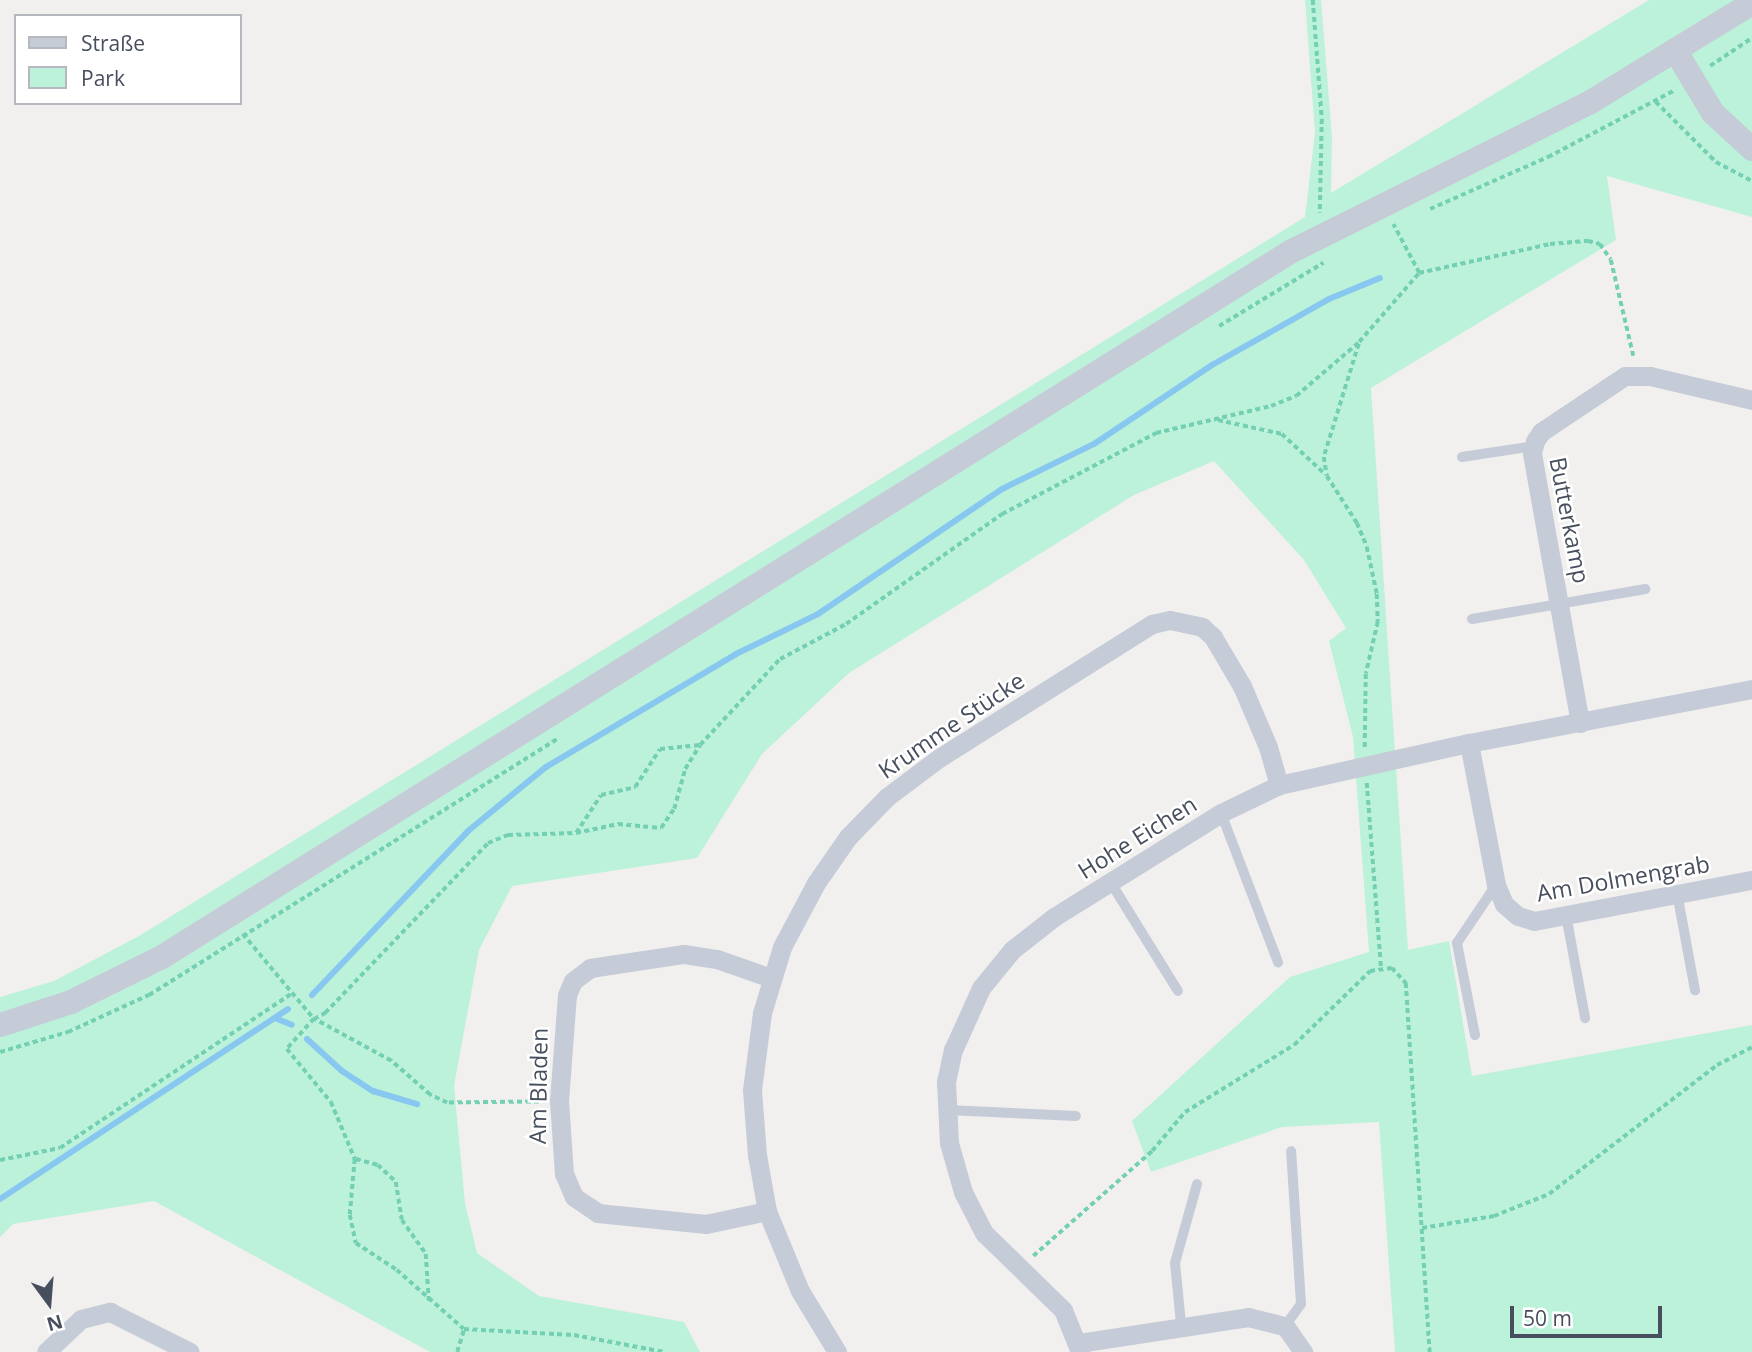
<!DOCTYPE html>
<html>
<head>
<meta charset="utf-8">
<style>
  body { margin:0 }
  #map { position:relative; width:1752px; height:1352px; overflow:hidden; background:#f2f0ef; font-family:"Open Sans",sans-serif }
  div>[style] { position:absolute }
  .green>* { inset:0; background:#bcf1da }
  .stream>* { height:6px; margin:-3px; padding:0 3px; transform-origin:3px; border-radius:3px; background:#88c7ef }
  .path>* { height:3.5px; margin-top:-1.75px; transform-origin:0; background:repeating-linear-gradient(90deg,#73d0b3 0 5px,transparent 0 8.5px) }
  .service>* { height:10px; margin:-5px; padding:0 5px; transform-origin:5px; border-radius:5px; background:#c5cbd7 }
  .minor>* { height:19px; margin:-9.5px; padding:0 9.5px; transform-origin:9.5px; border-radius:9.5px; background:#c5cbd7 }
  .tertiary>* { height:24px; margin:-12px; padding:0 12px; transform-origin:12px; border-radius:12px; background:#c5cbd7 }
  span { translate:-50% -50%; white-space:nowrap; text-align:center; line-height:1.15; -webkit-text-stroke:5px #fff; paint-order:stroke }
  .street-label { font-size:23px; color:#474e5d }
  .legend { position:absolute; left:14px; top:14px; width:228px; height:91px; box-sizing:border-box; background:#fff; border:2px solid #b5b8be; margin:0; padding:9px 12px; list-style:none; font-size:21px; color:#474e5d }
  .legend li { display:flex; align-items:center; gap:14px; height:35px }
  .legend b { width:35px; border:2px solid #b5b8be }
  .north { position:absolute; left:14px; top:1268px; width:70px; height:70px; -webkit-text-stroke:5px #fff; paint-order:stroke; rotate:164deg; font-size:19px; font-weight:700; line-height:28px; text-align:center; color:#474e5d }
  .north::after { content:''; display:block; margin:auto; width:24px; height:32px; background:#474e5d; clip-path:polygon(50% 0,100% 100%,50% 72%,0 100%) }
  .scale { position:absolute; left:1510px; top:1306px; width:152px; height:32px; box-sizing:border-box; border:4px solid #474e5d; border-top:0; padding-left:9px; font-size:21px; line-height:24px; white-space:nowrap; color:#474e5d; -webkit-text-stroke:5px #fff; paint-order:stroke }
</style>
</head>
<body>
<div id="map">
  <div class="green">
    <i style="clip-path:polygon(1305px 0,1321px 0,1332px 137px,1331px 193px,1649px 0,1752px 0,1752px 217px,1607px 176px,1616px 240px,1371px 388px,1408px 950px,1449px 941px,1472px 1076px,1752px 1025px,1752px 1352px,1395px 1352px,1379px 1122px,1282px 1127px,1151px 1172px,1132px 1121px,1290px 977px,1369px 952px,1353px 737px,1329px 641px,1346px 628px,1304px 560px,1214px 461px,1134px 495px,849px 673px,762px 754px,697px 858px,512px 886px,479px 950px,454px 1086px,465px 1203px,477px 1253px,539px 1296px,684px 1322px,700px 1352px,430px 1352px,154px 1201px,13px 1224px,0 1237px,0 997px,54px 981px,139px 936px,1305px 217px,1315px 133px)"></i>
  </div>
  <div class="stream">
    <i style="left:312px;top:995px;width:226px;rotate:-46.4deg"></i>
    <i style="left:468px;top:831px;width:101px;rotate:-39.4deg"></i>
    <i style="left:546px;top:767px;width:221px;rotate:-30.7deg"></i>
    <i style="left:736px;top:654px;width:91px;rotate:-26deg"></i>
    <i style="left:818px;top:614px;width:222px;rotate:-34.2deg"></i>
    <i style="left:1002px;top:489px;width:102px;rotate:-26.1deg"></i>
    <i style="left:1094px;top:444px;width:142px;rotate:-33.8deg"></i>
    <i style="left:1212px;top:365px;width:134px;rotate:-29.4deg"></i>
    <i style="left:1329px;top:299px;width:55px;rotate:-22.4deg"></i>
    <i style="left:275px;top:1018px;width:18px;rotate:22deg"></i>
    <i style="left:307px;top:1039px;width:47px;rotate:42.4deg"></i>
    <i style="left:342px;top:1071px;width:37px;rotate:33deg"></i>
    <i style="left:373px;top:1091px;width:46px;rotate:16.5deg"></i>
    <i style="left:0;top:1199px;width:345px;rotate:-33.4deg"></i>
  </div>
  <div class="path">
    <i style="left:1313px;top:0;width:119px;rotate:85.7deg"></i>
    <i style="left:1322px;top:119px;width:94px;rotate:91.2deg"></i>
    <i style="left:1710px;top:66px;width:50px;rotate:-33.7deg"></i>
    <i style="left:1656px;top:102px;width:85px;rotate:45deg"></i>
    <i style="left:1716px;top:162px;width:41px;rotate:27.8deg"></i>
    <i style="left:1430px;top:209px;width:129px;rotate:-23.8deg"></i>
    <i style="left:1548px;top:157px;width:144px;rotate:-27.8deg"></i>
    <i style="left:1419px;top:273px;width:134px;rotate:-12.5deg"></i>
    <i style="left:1550px;top:244px;width:38px;rotate:-5deg"></i>
    <i style="left:1588px;top:241px;width:12px;rotate:14deg"></i>
    <i style="left:1600px;top:244px;width:19px;rotate:55deg"></i>
    <i style="left:1611px;top:260px;width:101px;rotate:76.8deg"></i>
    <i style="left:1219px;top:326px;width:122px;rotate:-31.2deg"></i>
    <i style="left:1359px;top:344px;width:118px;rotate:107.2deg"></i>
    <i style="left:1324px;top:457px;width:19px;rotate:81deg"></i>
    <i style="left:1327px;top:476px;width:56px;rotate:57.4deg"></i>
    <i style="left:1357px;top:523px;width:26px;rotate:67deg"></i>
    <i style="left:1367px;top:547px;width:48px;rotate:78deg"></i>
    <i style="left:1377px;top:594px;width:28px;rotate:88deg"></i>
    <i style="left:1378px;top:622px;width:53px;rotate:103deg"></i>
    <i style="left:1366px;top:674px;width:74px;rotate:90.8deg"></i>
    <i style="left:1218px;top:420px;width:66px;rotate:12.3deg"></i>
    <i style="left:1282px;top:434px;width:59px;rotate:42.9deg"></i>
    <i style="left:1367px;top:783px;width:184px;rotate:85.6deg"></i>
    <i style="left:576px;top:833px;width:43px;rotate:-12.1deg"></i>
    <i style="left:618px;top:824px;width:43px;rotate:5.3deg"></i>
    <i style="left:661px;top:828px;width:23px;rotate:-56deg"></i>
    <i style="left:674px;top:809px;width:41px;rotate:-74.6deg"></i>
    <i style="left:685px;top:769px;width:28px;rotate:-58deg"></i>
    <i style="left:243px;top:934px;width:111px;rotate:50.1deg"></i>
    <i style="left:314px;top:1019px;width:40px;rotate:132deg"></i>
    <i style="left:287px;top:1049px;width:69px;rotate:50.3deg"></i>
    <i style="left:331px;top:1102px;width:62px;rotate:67.2deg"></i>
    <i style="left:355px;top:1159px;width:56px;rotate:95.1deg"></i>
    <i style="left:350px;top:1215px;width:29px;rotate:78deg"></i>
    <i style="left:356px;top:1243px;width:49px;rotate:33.4deg"></i>
    <i style="left:397px;top:1270px;width:89px;rotate:41.4deg"></i>
    <i style="left:464px;top:1329px;width:110px;rotate:3.1deg"></i>
    <i style="left:574px;top:1335px;width:92px;rotate:10.7deg"></i>
    <i style="left:0;top:1052px;width:71px;rotate:-16.4deg"></i>
    <i style="left:68px;top:1032px;width:89px;rotate:-24.6deg"></i>
    <i style="left:149px;top:995px;width:484px;rotate:-32.1deg"></i>
    <i style="left:539px;top:1102px;width:92px;rotate:179.4deg"></i>
    <i style="left:447px;top:1103px;width:19px;rotate:-155deg"></i>
    <i style="left:430px;top:1095px;width:52px;rotate:-138.9deg"></i>
    <i style="left:391px;top:1061px;width:88px;rotate:-151.4deg"></i>
    <i style="left:314px;top:1019px;width:13px;rotate:-29deg"></i>
    <i style="left:325px;top:1013px;width:236px;rotate:-46.2deg"></i>
    <i style="left:488px;top:843px;width:22px;rotate:-22deg"></i>
    <i style="left:508px;top:835px;width:68px;rotate:-1.7deg"></i>
    <i style="left:576px;top:833px;width:45px;rotate:-56.7deg"></i>
    <i style="left:601px;top:795px;width:35px;rotate:-13deg"></i>
    <i style="left:635px;top:787px;width:45px;rotate:-56.7deg"></i>
    <i style="left:660px;top:749px;width:40px;rotate:-5.7deg"></i>
    <i style="left:700px;top:745px;width:117px;rotate:-47.1deg"></i>
    <i style="left:780px;top:659px;width:75px;rotate:-27.9deg"></i>
    <i style="left:846px;top:624px;width:191px;rotate:-35.2deg"></i>
    <i style="left:1002px;top:514px;width:174px;rotate:-27.7deg"></i>
    <i style="left:1156px;top:433px;width:118px;rotate:-13.2deg"></i>
    <i style="left:1271px;top:406px;width:27px;rotate:-22deg"></i>
    <i style="left:1296px;top:396px;width:83px;rotate:-40.6deg"></i>
    <i style="left:1359px;top:342px;width:91px;rotate:-49deg"></i>
    <i style="left:1419px;top:273px;width:55px;rotate:-118deg"></i>
    <i style="left:356px;top:1159px;width:23px;rotate:15deg"></i>
    <i style="left:378px;top:1165px;width:25px;rotate:43deg"></i>
    <i style="left:396px;top:1182px;width:38px;rotate:81deg"></i>
    <i style="left:402px;top:1220px;width:42px;rotate:54.8deg"></i>
    <i style="left:426px;top:1254px;width:47px;rotate:86.3deg"></i>
    <i style="left:0;top:1160px;width:61px;rotate:-11.3deg"></i>
    <i style="left:60px;top:1148px;width:278px;rotate:-33.7deg"></i>
    <i style="left:1422px;top:1228px;width:73px;rotate:-9.5deg"></i>
    <i style="left:1494px;top:1216px;width:59px;rotate:-21.8deg"></i>
    <i style="left:1549px;top:1194px;width:212px;rotate:-37.5deg"></i>
    <i style="left:1717px;top:1065px;width:39px;rotate:-27deg"></i>
    <i style="left:1033px;top:1256px;width:159px;rotate:-41.4deg"></i>
    <i style="left:1152px;top:1151px;width:51px;rotate:-49.8deg"></i>
    <i style="left:1185px;top:1112px;width:128px;rotate:-31.6deg"></i>
    <i style="left:1294px;top:1045px;width:106px;rotate:-44.2deg"></i>
    <i style="left:1370px;top:971px;width:22px;rotate:-8deg"></i>
    <i style="left:1392px;top:968px;width:21px;rotate:47deg"></i>
    <i style="left:1406px;top:983px;width:370px;rotate:86.3deg"></i>
    <i style="left:457px;top:1352px;width:24px;rotate:-73deg"></i>
  </div>
  <div class="service">
    <i style="left:1462px;top:457px;width:73px;rotate:-8.7deg"></i>
    <i style="left:1472px;top:619px;width:176px;rotate:-9.8deg"></i>
    <i style="left:1221px;top:813px;width:160px;rotate:69.1deg"></i>
    <i style="left:1111px;top:883px;width:127px;rotate:58.2deg"></i>
    <i style="left:1677px;top:893px;width:99px;rotate:79.5deg"></i>
    <i style="left:1566px;top:915px;width:105px;rotate:79.5deg"></i>
    <i style="left:1475px;top:1035px;width:94px;rotate:-101.1deg"></i>
    <i style="left:1457px;top:943px;width:70px;rotate:-56.1deg"></i>
    <i style="left:947px;top:1110px;width:129px;rotate:2.7deg"></i>
    <i style="left:1181px;top:1324px;width:61px;rotate:-95.6deg"></i>
    <i style="left:1175px;top:1263px;width:82px;rotate:-74.4deg"></i>
    <i style="left:1285px;top:1326px;width:27px;rotate:-54deg"></i>
    <i style="left:1301px;top:1304px;width:153px;rotate:-93.7deg"></i>
  </div>
  <div class="minor">
    <i style="left:1580px;top:723px;width:274px;rotate:-100.1deg"></i>
    <i style="left:1532px;top:453px;width:12px;rotate:-76deg"></i>
    <i style="left:1535px;top:441px;width:11px;rotate:-56deg"></i>
    <i style="left:1541px;top:432px;width:101px;rotate:-33.7deg"></i>
    <i style="left:1625px;top:376px;width:25px"></i>
    <i style="left:1650px;top:376px;width:105px;rotate:13.2deg"></i>
    <i style="left:1469px;top:743px;width:145px;rotate:79.2deg"></i>
    <i style="left:1496px;top:885px;width:21px;rotate:67deg"></i>
    <i style="left:1504px;top:904px;width:18px;rotate:41deg"></i>
    <i style="left:1518px;top:916px;width:17px;rotate:17deg"></i>
    <i style="left:1534px;top:921px;width:222px;rotate:-10.7deg"></i>
    <i style="left:767px;top:1211px;width:62px;rotate:168deg"></i>
    <i style="left:706px;top:1224px;width:109px;rotate:-174.2deg"></i>
    <i style="left:598px;top:1213px;width:29px;rotate:-146deg"></i>
    <i style="left:574px;top:1197px;width:25px;rotate:-113deg"></i>
    <i style="left:564px;top:1174px;width:73px;rotate:-93.9deg"></i>
    <i style="left:559px;top:1101px;width:106px;rotate:-85.7deg"></i>
    <i style="left:567px;top:995px;width:15px;rotate:-67deg"></i>
    <i style="left:573px;top:981px;width:21px;rotate:-37deg"></i>
    <i style="left:590px;top:968px;width:95px;rotate:-8.5deg"></i>
    <i style="left:684px;top:954px;width:33px;rotate:9deg"></i>
    <i style="left:717px;top:959px;width:57px;rotate:19.4deg"></i>
    <i style="left:1079px;top:1343px;width:171px;rotate:-8.7deg"></i>
    <i style="left:1248px;top:1317px;width:38px;rotate:14deg"></i>
    <i style="left:1285px;top:1326px;width:32px;rotate:55deg"></i>
    <i style="left:46px;top:1352px;width:48px;rotate:-43.3deg"></i>
    <i style="left:81px;top:1319px;width:30px;rotate:-14deg"></i>
    <i style="left:110px;top:1312px;width:89px;rotate:26.6deg"></i>
    <i style="left:837px;top:1352px;width:71px;rotate:-121.2deg"></i>
    <i style="left:800px;top:1291px;width:87px;rotate:-112.4deg"></i>
    <i style="left:767px;top:1211px;width:57px;rotate:-100.1deg"></i>
    <i style="left:757px;top:1155px;width:65px;rotate:-94.4deg"></i>
    <i style="left:752px;top:1090px;width:78px;rotate:-82.6deg"></i>
    <i style="left:762px;top:1013px;width:69px;rotate:-73.1deg"></i>
    <i style="left:782px;top:947px;width:72px;rotate:-62deg"></i>
    <i style="left:816px;top:883px;width:56px;rotate:-55.2deg"></i>
    <i style="left:848px;top:837px;width:56px;rotate:-45.7deg"></i>
    <i style="left:887px;top:797px;width:65px;rotate:-36.9deg"></i>
    <i style="left:939px;top:758px;width:252px;rotate:-32.2deg"></i>
    <i style="left:1152px;top:624px;width:18px;rotate:-13deg"></i>
    <i style="left:1170px;top:620px;width:33px;rotate:12deg"></i>
    <i style="left:1202px;top:627px;width:15px;rotate:42deg"></i>
    <i style="left:1213px;top:637px;width:57px;rotate:59.4deg"></i>
    <i style="left:1242px;top:686px;width:66px;rotate:66.9deg"></i>
    <i style="left:1268px;top:747px;width:40px;rotate:74deg"></i>
    <i style="left:1080px;top:1352px;width:45px;rotate:-112deg"></i>
    <i style="left:1063px;top:1310px;width:110px;rotate:-135.7deg"></i>
    <i style="left:984px;top:1233px;width:46px;rotate:-117.1deg"></i>
    <i style="left:963px;top:1192px;width:51px;rotate:-105.9deg"></i>
    <i style="left:949px;top:1143px;width:61px;rotate:-92.8deg"></i>
    <i style="left:946px;top:1082px;width:33px;rotate:-78deg"></i>
    <i style="left:953px;top:1050px;width:68px;rotate:-65.7deg"></i>
    <i style="left:981px;top:988px;width:49px;rotate:-50.8deg"></i>
    <i style="left:1012px;top:950px;width:53px;rotate:-38.2deg"></i>
    <i style="left:1054px;top:917px;width:197px;rotate:-31.9deg"></i>
    <i style="left:1221px;top:813px;width:64px;rotate:-25.8deg"></i>
    <i style="left:1279px;top:785px;width:195px;rotate:-12.5deg"></i>
    <i style="left:1469px;top:743px;width:288px;rotate:-10.8deg"></i>
  </div>
  <div class="tertiary">
    <i style="left:1675px;top:50px;width:74px;rotate:58.9deg"></i>
    <i style="left:1713px;top:113px;width:53px;rotate:42.7deg"></i>
    <i style="left:0;top:1025px;width:75px;rotate:-17.9deg"></i>
    <i style="left:71px;top:1002px;width:102px;rotate:-26.3deg"></i>
    <i style="left:162px;top:957px;width:1332px;rotate:-32deg"></i>
    <i style="left:1292px;top:251px;width:332px;rotate:-26.5deg"></i>
    <i style="left:1589px;top:103px;width:191px;rotate:-31.5deg"></i>
  </div>
  <div class="street-label">
    <span style="left:1570px;top:520px;rotate:79deg">Butterkamp</span>
    <span style="left:951px;top:725px;rotate:-34deg">Krumme Stücke</span>
    <span style="left:1137px;top:837px;rotate:-32deg">Hohe Eichen</span>
    <span style="left:1623px;top:878px;rotate:-10deg">Am Dolmengrab</span>
    <span style="left:538px;top:1086px;rotate:-89deg">Am Bladen</span>
  </div>
  <ul class="legend">
  <li><b style="height:9px;background:#c5cbd7"></b>Straße</li>
  <li><b style="height:19px;background:#bcf1da"></b>Park</li>
  </ul>
  <div class="north">N</div>
  <div class="scale">50 m</div>
</div>
</body>
</html>
